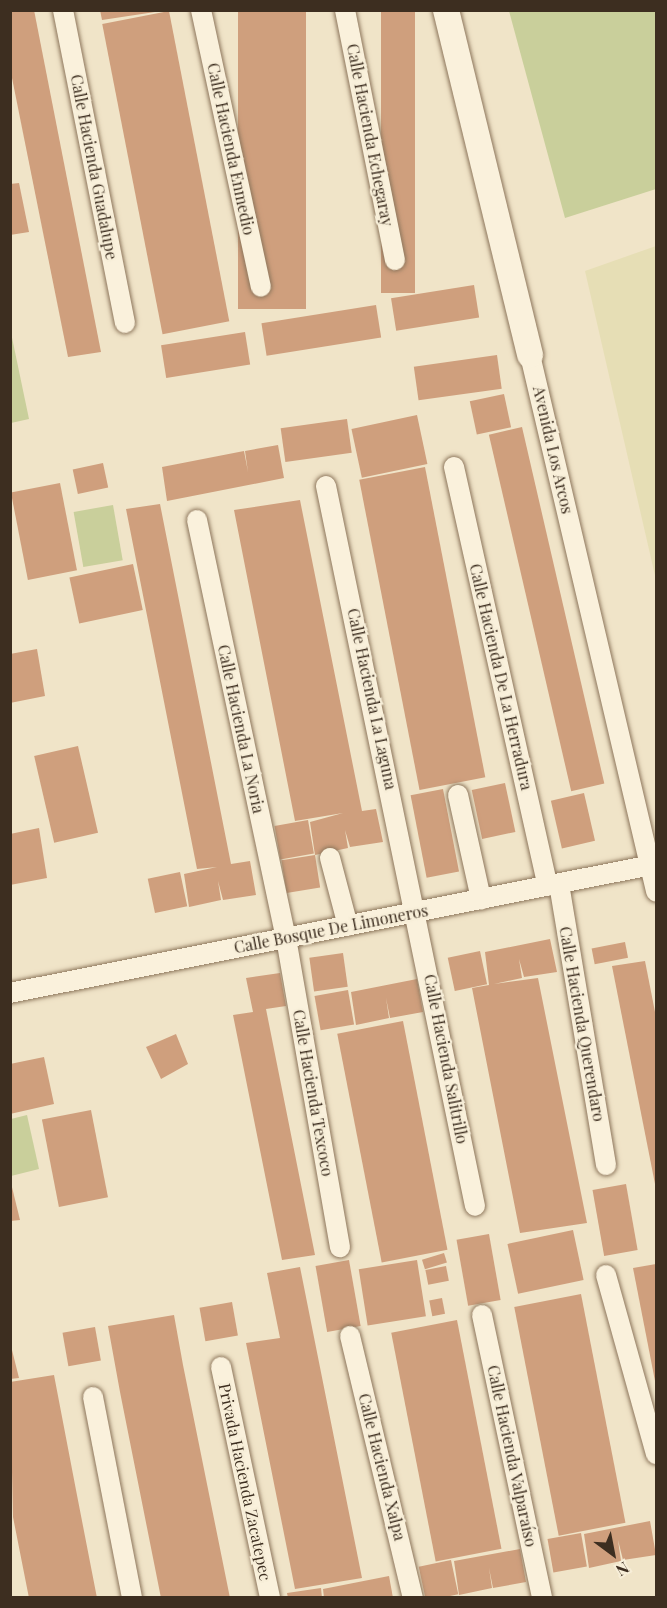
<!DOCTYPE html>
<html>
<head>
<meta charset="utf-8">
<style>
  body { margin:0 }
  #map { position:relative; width:667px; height:1608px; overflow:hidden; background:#f0e4c8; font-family:"Playfair Display",serif }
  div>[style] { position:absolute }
  .farmland>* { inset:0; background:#e6deb5 }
  .green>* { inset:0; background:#c9cf9b; transform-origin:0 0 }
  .building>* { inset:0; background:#cf9f7d; transform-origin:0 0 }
  .roads { filter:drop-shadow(0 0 2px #8d765c) drop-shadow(0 0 2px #8d765c) }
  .minor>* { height:20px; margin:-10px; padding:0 10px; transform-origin:10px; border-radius:10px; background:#faf1dc }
  .tertiary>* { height:26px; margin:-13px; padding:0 13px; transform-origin:13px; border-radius:13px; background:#faf1dc }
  span { translate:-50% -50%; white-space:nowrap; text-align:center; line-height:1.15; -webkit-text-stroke:4.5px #f7eed8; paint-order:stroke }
  .street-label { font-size:16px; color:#3d2e20 }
  .frame { position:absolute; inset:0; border:12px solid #3d2e20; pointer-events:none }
  .north { position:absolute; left:583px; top:1524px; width:60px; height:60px; -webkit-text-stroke:4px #f7eed8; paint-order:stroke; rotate:148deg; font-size:16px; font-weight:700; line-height:24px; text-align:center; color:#3d2e20 }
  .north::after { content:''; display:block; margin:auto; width:21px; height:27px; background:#3d2e20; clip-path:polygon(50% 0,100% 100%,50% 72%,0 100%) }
</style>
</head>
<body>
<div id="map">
  <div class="farmland">
    <i style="clip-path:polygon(656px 246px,656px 580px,585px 271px)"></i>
  </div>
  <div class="green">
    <i style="clip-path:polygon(509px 11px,656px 11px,656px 189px,565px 218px)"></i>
    <i style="clip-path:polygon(10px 328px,29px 419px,11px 423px,10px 423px)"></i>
    <i style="left:113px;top:505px;width:56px;height:40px;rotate:80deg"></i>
    <i style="clip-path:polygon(27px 1115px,39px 1169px,11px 1176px,11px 1119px)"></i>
  </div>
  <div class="building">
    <i style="clip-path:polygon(10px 10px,34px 10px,101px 352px,68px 357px,10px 68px)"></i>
    <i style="clip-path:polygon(100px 10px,155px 10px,155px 12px,102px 20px)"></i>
    <i style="left:238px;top:10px;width:68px;height:299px"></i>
    <i style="left:381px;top:10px;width:34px;height:283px"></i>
    <i style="left:169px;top:11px;width:316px;height:68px;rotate:79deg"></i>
    <i style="clip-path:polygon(19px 183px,29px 232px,10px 235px,10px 184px)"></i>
    <i style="left:474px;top:285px;width:33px;height:84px;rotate:81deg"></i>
    <i style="left:376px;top:305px;width:33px;height:116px;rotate:81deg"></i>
    <i style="left:245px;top:332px;width:33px;height:85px;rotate:81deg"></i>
    <i style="left:497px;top:355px;width:34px;height:84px;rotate:82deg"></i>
    <i style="left:504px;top:394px;width:34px;height:35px;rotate:78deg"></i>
    <i style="left:417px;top:415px;width:50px;height:67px;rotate:78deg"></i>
    <i style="left:347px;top:419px;width:34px;height:67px;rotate:82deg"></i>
    <i style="left:522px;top:427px;width:366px;height:34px;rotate:77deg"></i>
    <i style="clip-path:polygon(278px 445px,284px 478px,167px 501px,162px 467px,244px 451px,248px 472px,245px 451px)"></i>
    <i style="left:103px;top:463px;width:25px;height:31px;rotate:78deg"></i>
    <i style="left:425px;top:467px;width:316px;height:67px;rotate:79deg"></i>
    <i style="left:60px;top:483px;width:89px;height:50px;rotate:79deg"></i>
    <i style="clip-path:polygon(300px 500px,362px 811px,376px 809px,383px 842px,350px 847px,345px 830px,348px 848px,315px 855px,310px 822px,343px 813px,295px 821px,234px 510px)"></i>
    <i style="clip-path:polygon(160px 504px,231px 864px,250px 861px,256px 895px,223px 900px,218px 881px,221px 900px,189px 907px,184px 874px,217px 867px,197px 869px,126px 509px)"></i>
    <i style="left:133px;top:564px;width:47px;height:65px;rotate:78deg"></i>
    <i style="clip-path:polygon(37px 649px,45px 696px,10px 703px,10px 654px)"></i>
    <i style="left:78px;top:746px;width:89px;height:45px;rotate:77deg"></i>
    <i style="left:505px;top:783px;width:50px;height:34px;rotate:78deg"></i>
    <i style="left:443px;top:789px;width:84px;height:33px;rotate:79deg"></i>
    <i style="left:584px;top:793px;width:49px;height:34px;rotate:77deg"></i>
    <i style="left:308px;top:820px;width:34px;height:34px;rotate:80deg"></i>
    <i style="clip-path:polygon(39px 828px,47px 878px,10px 885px,10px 834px)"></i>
    <i style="left:315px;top:855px;width:33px;height:34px;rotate:81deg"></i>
    <i style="left:180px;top:872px;width:35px;height:33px;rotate:78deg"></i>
    <i style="clip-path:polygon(550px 939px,557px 972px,524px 977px,519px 959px,522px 978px,494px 984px,538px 978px,587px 1223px,520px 1233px,472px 988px,489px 985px,485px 952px)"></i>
    <i style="left:625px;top:942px;width:16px;height:34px;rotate:79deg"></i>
    <i style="left:480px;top:951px;width:34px;height:33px;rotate:78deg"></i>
    <i style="left:343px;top:953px;width:34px;height:34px;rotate:82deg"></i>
    <i style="clip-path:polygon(645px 961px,656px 1017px,655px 1184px,612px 966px)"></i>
    <i style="clip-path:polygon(280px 973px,286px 1006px,266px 1009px,315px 1255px,282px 1260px,233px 1015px,253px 1012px,246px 978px)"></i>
    <i style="clip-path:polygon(417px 979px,423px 1012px,390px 1018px,386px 998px,389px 1018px,356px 1025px,351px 992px)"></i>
    <i style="left:348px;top:990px;width:35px;height:34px;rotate:80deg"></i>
    <i style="left:403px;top:1021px;width:233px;height:67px;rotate:79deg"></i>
    <i style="clip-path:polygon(176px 1034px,188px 1064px,161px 1079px,146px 1047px)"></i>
    <i style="clip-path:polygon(44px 1057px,54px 1104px,10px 1114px,10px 1064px)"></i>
    <i style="left:91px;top:1110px;width:89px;height:50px;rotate:79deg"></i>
    <i style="clip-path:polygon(10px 1179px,20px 1220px,10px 1221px)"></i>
    <i style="left:626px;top:1184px;width:67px;height:34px;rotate:80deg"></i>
    <i style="left:573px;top:1230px;width:51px;height:67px;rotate:78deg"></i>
    <i style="left:489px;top:1234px;width:67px;height:33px;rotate:80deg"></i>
    <i style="left:444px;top:1253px;width:10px;height:23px;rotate:73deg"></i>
    <i style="left:349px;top:1260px;width:67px;height:34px;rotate:80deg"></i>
    <i style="left:417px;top:1260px;width:57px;height:59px;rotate:81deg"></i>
    <i style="clip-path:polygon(656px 1264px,656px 1381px,655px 1381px,633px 1268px)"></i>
    <i style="left:446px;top:1266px;width:15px;height:21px;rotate:79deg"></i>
    <i style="clip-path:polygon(300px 1267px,362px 1578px,295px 1589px,246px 1343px,280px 1338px,267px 1273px)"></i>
    <i style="left:581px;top:1294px;width:233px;height:68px;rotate:79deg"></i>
    <i style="left:442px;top:1298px;width:16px;height:13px;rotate:79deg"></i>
    <i style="left:232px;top:1302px;width:34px;height:33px;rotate:80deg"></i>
    <i style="clip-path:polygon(174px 1315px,183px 1365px,230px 1598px,161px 1598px,120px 1392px,108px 1326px)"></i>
    <i style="left:457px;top:1320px;width:233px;height:67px;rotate:79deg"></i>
    <i style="left:95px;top:1327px;width:34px;height:33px;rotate:80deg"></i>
    <i style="clip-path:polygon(10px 1342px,19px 1378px,10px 1379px)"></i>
    <i style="clip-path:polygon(54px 1375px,76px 1490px,97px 1598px,29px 1598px,13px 1517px,10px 1382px)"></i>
    <i style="clip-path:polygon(650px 1521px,656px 1555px,623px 1560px,618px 1540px,621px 1561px,589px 1568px,584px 1534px)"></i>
    <i style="left:581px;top:1533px;width:34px;height:34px;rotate:80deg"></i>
    <i style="clip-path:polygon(520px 1549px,526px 1582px,493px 1588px,489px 1568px,492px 1588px,459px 1595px,454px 1561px)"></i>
    <i style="left:451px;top:1560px;width:35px;height:33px;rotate:78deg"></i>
    <i style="clip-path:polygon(389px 1576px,393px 1598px,324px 1598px,323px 1589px)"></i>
    <i style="clip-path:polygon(321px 1588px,322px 1598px,288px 1598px,287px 1593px)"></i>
  </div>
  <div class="roads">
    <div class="minor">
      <i style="left:63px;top:10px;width:319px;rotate:78.8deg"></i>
      <i style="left:201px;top:10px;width:283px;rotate:77.8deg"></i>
      <i style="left:345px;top:10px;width:255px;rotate:78.7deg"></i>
      <i style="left:530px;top:355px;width:551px;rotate:76.77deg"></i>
      <i style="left:454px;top:467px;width:429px;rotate:77.4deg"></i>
      <i style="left:326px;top:486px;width:735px;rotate:78.31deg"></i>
      <i style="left:197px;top:520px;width:427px;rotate:78deg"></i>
      <i style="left:286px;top:938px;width:314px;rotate:80.1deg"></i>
      <i style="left:458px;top:795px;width:107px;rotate:77.5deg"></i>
      <i style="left:330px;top:858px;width:70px;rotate:75.2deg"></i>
      <i style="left:559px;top:884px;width:285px;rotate:80.5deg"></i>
      <i style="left:10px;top:993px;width:654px;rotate:-11.29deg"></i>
      <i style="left:606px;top:1275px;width:186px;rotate:74.4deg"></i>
      <i style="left:482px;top:1315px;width:289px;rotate:78deg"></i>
      <i style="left:350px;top:1336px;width:269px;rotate:76.5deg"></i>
      <i style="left:221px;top:1367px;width:236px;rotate:78deg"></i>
      <i style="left:93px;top:1397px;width:205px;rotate:79deg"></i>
    </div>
    <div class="tertiary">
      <i style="left:446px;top:10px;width:355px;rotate:76.3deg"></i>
    </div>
  </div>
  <div class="street-label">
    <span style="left:370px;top:135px;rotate:79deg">Calle Hacienda Echegaray</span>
    <span style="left:231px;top:149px;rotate:78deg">Calle Hacienda Enmedio</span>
    <span style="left:94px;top:167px;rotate:79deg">Calle Hacienda Guadalupe</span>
    <span style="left:553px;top:450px;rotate:77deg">Avenida Los Arcos</span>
    <span style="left:501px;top:677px;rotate:77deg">Calle Hacienda De La Herradura</span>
    <span style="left:372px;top:699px;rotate:78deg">Calle Hacienda La Laguna</span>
    <span style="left:241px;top:729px;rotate:78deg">Calle Hacienda La Noria</span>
    <span style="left:331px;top:929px;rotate:-11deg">Calle Bosque De Limoneros</span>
    <span style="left:582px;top:1024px;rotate:80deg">Calle Hacienda Querendaro</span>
    <span style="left:446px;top:1059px;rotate:79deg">Calle Hacienda Salitrillo</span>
    <span style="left:313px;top:1093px;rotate:80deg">Calle Hacienda Texcoco</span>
    <span style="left:512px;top:1456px;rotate:78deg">Calle Hacienda Valparaíso</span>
    <span style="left:382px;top:1467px;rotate:76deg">Calle Hacienda Xalpa</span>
    <span style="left:245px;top:1482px;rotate:78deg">Privada Hacienda Zacatepec</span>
  </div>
  <div class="frame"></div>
  <div class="north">N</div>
</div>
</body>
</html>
